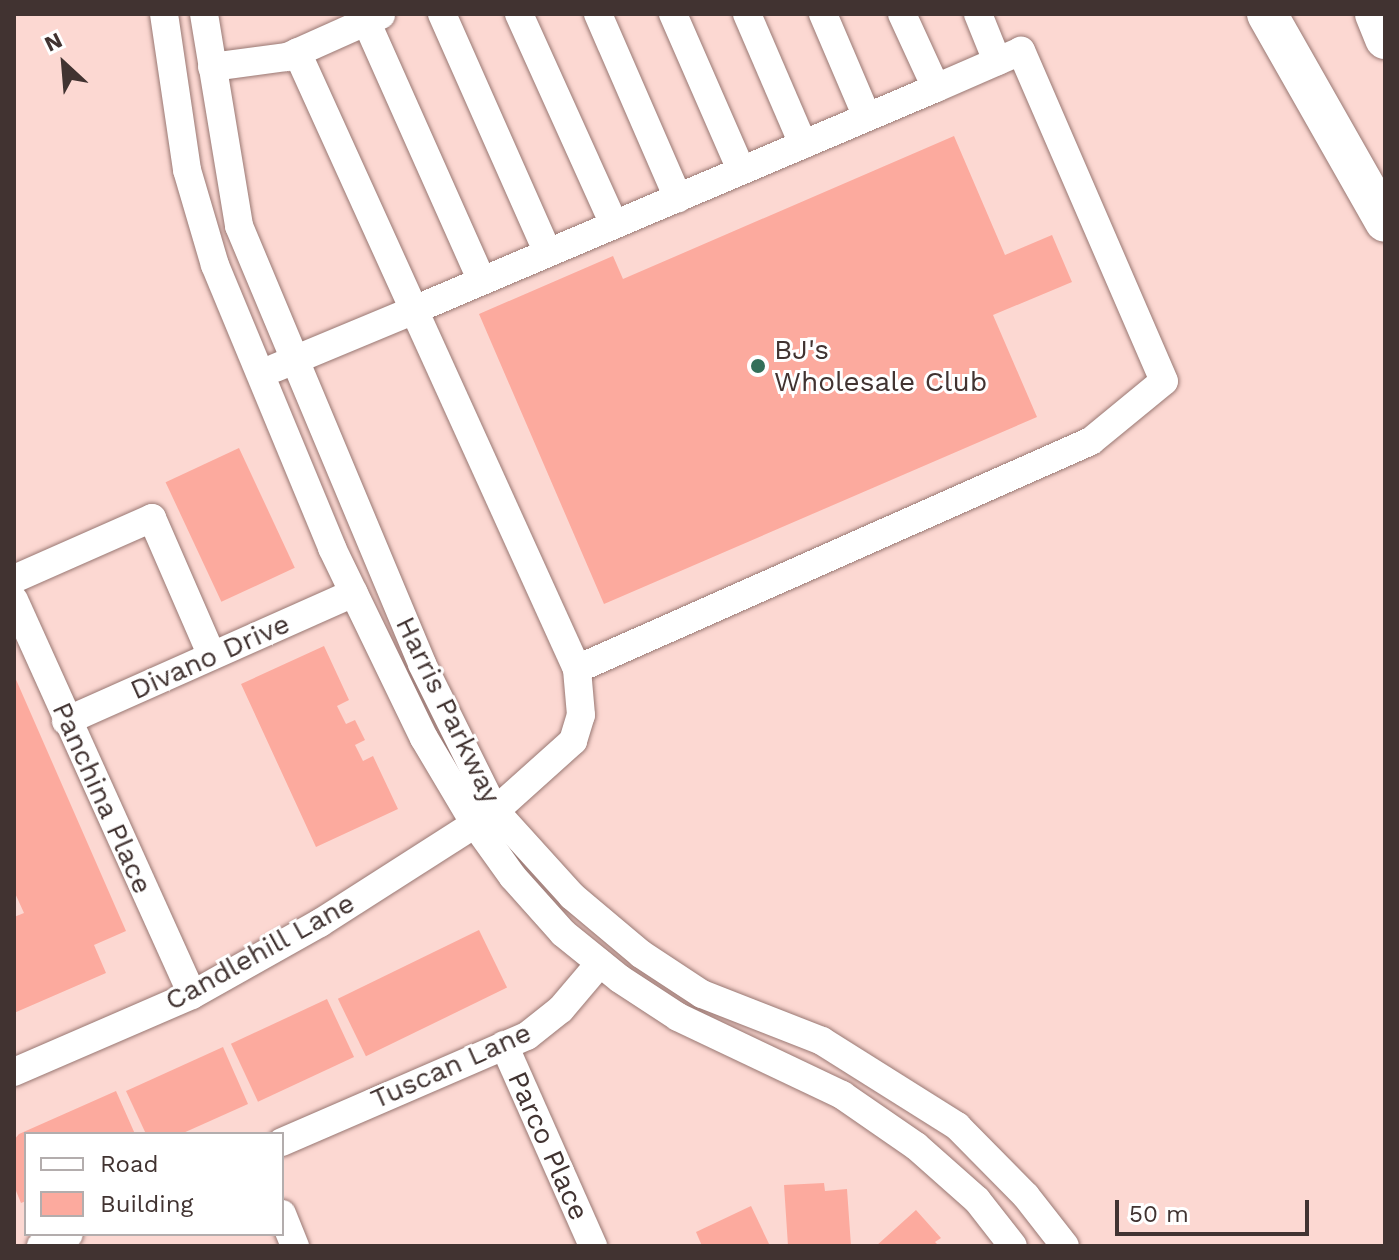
<!DOCTYPE html>
<html>
<head>
<meta charset="utf-8">
<style>
  body { margin:0 }
  #map { position:relative; width:1399px; height:1260px; overflow:hidden; background:#fcd8d2; font-family:"Work Sans",sans-serif }
  div>[style] { position:absolute }
  .building>* { inset:0; background:#fcaa9e; transform-origin:0 0 }
  .roads { filter:drop-shadow(0 0 2px #997873) drop-shadow(0 0 2px #997873) }
  .minor>* { height:28px; margin:-14px; padding:0 14px; transform-origin:14px; border-radius:14px; background:#fff }
  .highway>* { height:40px; margin:-20px; padding:0 20px; transform-origin:20px; border-radius:20px; background:#fff }
  .dots>* { width:22px; height:22px; translate:-50% -50%; box-sizing:border-box; border:4px solid #fff; border-radius:50% }
  span { translate:-50% -50%; white-space:nowrap; text-align:center; line-height:1.15; -webkit-text-stroke:6px #fff; paint-order:stroke }
  .poi-label { font-size:28px; color:#413331 }
  .left { translate:0 -50%; text-align:left }
  .street-label { font-size:28px; color:#413331 }
  .frame { position:absolute; inset:0; border:16px solid #413331; pointer-events:none }
  .legend { position:absolute; left:24px; top:1132px; width:260px; height:104px; box-sizing:border-box; background:#fff; border:2px solid #b3adad; margin:0; padding:10px 14px; list-style:none; font-size:24px; color:#413331 }
  .legend li { display:flex; align-items:center; gap:16px; height:40px }
  .legend b { width:40px; border:2px solid #b3adad }
  .north { position:absolute; left:24px; top:24px; width:80px; height:80px; -webkit-text-stroke:6px #fff; paint-order:stroke; rotate:334deg; font-size:22px; font-weight:700; line-height:32px; text-align:center; color:#413331 }
  .north::after { content:''; display:block; margin:auto; width:28px; height:36px; background:#413331; clip-path:polygon(50% 0,100% 100%,50% 72%,0 100%) }
  .scale { position:absolute; left:1115px; top:1200px; width:194px; height:36px; box-sizing:border-box; border:4px solid #413331; border-top:0; padding-left:10px; font-size:24px; line-height:28px; white-space:nowrap; color:#413331; -webkit-text-stroke:6px #fff; paint-order:stroke }
</style>
</head>
<body>
<div id="map">
  <div class="building">
    <i style="clip-path:polygon(954px 136px,1005px 255px,1052px 235px,1072px 282px,993px 315px,1037px 417px,604px 604px,479px 314px,613px 256px,623px 279px)"></i>
    <i style="left:239px;top:448px;width:132px;height:81px;rotate:65deg"></i>
    <i style="clip-path:polygon(324px 646px,349px 700px,337px 706px,346px 724px,355px 720px,365px 740px,355px 745px,363px 761px,373px 756px,398px 809px,316px 847px,241px 684px)"></i>
    <i style="clip-path:polygon(14px 675px,126px 931px,94px 945px,106px 973px,14px 1013px,14px 917px,24px 913px,14px 891px)"></i>
    <i style="left:479px;top:930px;width:64px;height:157px;rotate:64deg"></i>
    <i style="left:327px;top:999px;width:64px;height:106px;rotate:65deg"></i>
    <i style="clip-path:polygon(223px 1047px,248px 1104px,181px 1134px,146px 1134px,126px 1091px)"></i>
    <i style="clip-path:polygon(116px 1091px,135px 1134px,26px 1134px,26px 1201px,21px 1203px,14px 1186px,14px 1140px,19px 1134px)"></i>
    <i style="clip-path:polygon(824px 1183px,825px 1191px,847px 1189px,851px 1246px,788px 1246px,784px 1185px)"></i>
    <i style="clip-path:polygon(751px 1206px,770px 1246px,702px 1246px,696px 1232px)"></i>
    <i style="clip-path:polygon(916px 1210px,941px 1238px,935px 1242px,939px 1246px,876px 1246px)"></i>
  </div>
  <div class="roads">
    <div class="minor">
      <i style="left:164px;top:14px;width:158px;rotate:81.6deg"></i>
      <i style="left:187px;top:170px;width:99px;rotate:73.6deg"></i>
      <i style="left:215px;top:265px;width:306px;rotate:67.5deg"></i>
      <i style="left:332px;top:548px;width:211px;rotate:64.2deg"></i>
      <i style="left:424px;top:738px;width:100px;rotate:59.3deg"></i>
      <i style="left:475px;top:824px;width:65px;rotate:54.4deg"></i>
      <i style="left:513px;top:877px;width:75px;rotate:48.2deg"></i>
      <i style="left:563px;top:933px;width:73px;rotate:38.9deg"></i>
      <i style="left:620px;top:979px;width:69px;rotate:33.2deg"></i>
      <i style="left:678px;top:1017px;width:182px;rotate:25.4deg"></i>
      <i style="left:842px;top:1095px;width:90px;rotate:34.6deg"></i>
      <i style="left:916px;top:1146px;width:81px;rotate:41.5deg"></i>
      <i style="left:977px;top:1200px;width:58px;rotate:52deg"></i>
      <i style="left:204px;top:14px;width:215px;rotate:80.6deg"></i>
      <i style="left:239px;top:226px;width:475px;rotate:67.3deg"></i>
      <i style="left:422px;top:664px;width:164px;rotate:63.6deg"></i>
      <i style="left:495px;top:811px;width:115px;rotate:47.8deg"></i>
      <i style="left:572px;top:896px;width:90px;rotate:40deg"></i>
      <i style="left:641px;top:954px;width:73px;rotate:33.3deg"></i>
      <i style="left:702px;top:994px;width:129px;rotate:21.4deg"></i>
      <i style="left:822px;top:1041px;width:160px;rotate:32.2deg"></i>
      <i style="left:957px;top:1126px;width:98px;rotate:45.4deg"></i>
      <i style="left:1026px;top:1196px;width:63px;rotate:52deg"></i>
      <i style="left:363px;top:14px;width:292px;rotate:66deg"></i>
      <i style="left:442px;top:14px;width:261px;rotate:66.1deg"></i>
      <i style="left:519px;top:14px;width:230px;rotate:65.7deg"></i>
      <i style="left:598px;top:14px;width:201px;rotate:66.5deg"></i>
      <i style="left:673px;top:14px;width:170px;rotate:66.4deg"></i>
      <i style="left:747px;top:14px;width:142px;rotate:66.7deg"></i>
      <i style="left:823px;top:14px;width:112px;rotate:66.9deg"></i>
      <i style="left:978px;top:14px;width:51px;rotate:68deg"></i>
      <i style="left:212px;top:67px;width:76px;rotate:-7.6deg"></i>
      <i style="left:287px;top:57px;width:103px;rotate:-24.1deg"></i>
      <i style="left:275px;top:368px;width:151px;rotate:-22.6deg"></i>
      <i style="left:414px;top:310px;width:283px;rotate:-114.4deg"></i>
      <i style="left:14px;top:579px;width:151px;rotate:-23.8deg"></i>
      <i style="left:152px;top:518px;width:150px;rotate:66.5deg"></i>
      <i style="left:14px;top:600px;width:433px;rotate:65.7deg"></i>
      <i style="left:577px;top:669px;width:394px;rotate:-114.4deg"></i>
      <i style="left:414px;top:310px;width:567px;rotate:-23.04deg"></i>
      <i style="left:66px;top:721px;width:315px;rotate:-24deg"></i>
      <i style="left:504px;top:1045px;width:220px;rotate:66.1deg"></i>
      <i style="left:14px;top:1072px;width:194px;rotate:-23.4deg"></i>
      <i style="left:192px;top:995px;width:147px;rotate:-29.4deg"></i>
      <i style="left:320px;top:923px;width:208px;rotate:-32.6deg"></i>
      <i style="left:495px;top:811px;width:105px;rotate:-41.9deg"></i>
      <i style="left:573px;top:741px;width:27px;rotate:-73deg"></i>
      <i style="left:581px;top:715px;width:46px;rotate:-95deg"></i>
      <i style="left:577px;top:669px;width:562px;rotate:-23.92deg"></i>
      <i style="left:1091px;top:441px;width:94px;rotate:-39.4deg"></i>
      <i style="left:1164px;top:381px;width:360px;rotate:-113.4deg"></i>
      <i style="left:1021px;top:51px;width:93px;rotate:156.5deg"></i>
      <i style="left:936px;top:88px;width:81px;rotate:-114.7deg"></i>
      <i style="left:282px;top:1142px;width:267px;rotate:-23.4deg"></i>
      <i style="left:527px;top:1036px;width:43px;rotate:-38.5deg"></i>
      <i style="left:561px;top:1009px;width:60px;rotate:-49.7deg"></i>
      <i style="left:282px;top:1214px;width:35px;rotate:68deg"></i>
      <i style="left:41px;top:1246px;width:30px;rotate:-23deg"></i>
    </div>
    <div class="highway">
      <i style="left:1267px;top:14px;width:239px;rotate:60.4deg"></i>
      <i style="left:1375px;top:14px;width:27px;rotate:68deg"></i>
    </div>
  </div>
  <div class="dots">
    <i style="left:758px;top:366px;background:#336f59"></i>
  </div>
  <div class="poi-label">
    <span class="left" style="left:774px;top:366px">BJ's<br>Wholesale Club</span>
  </div>
  <div class="street-label">
    <span style="left:210px;top:657px;rotate:-24deg">Divano Drive</span>
    <span style="left:448px;top:710px;rotate:64deg">Harris Parkway</span>
    <span style="left:102px;top:798px;rotate:66deg">Panchina Place</span>
    <span style="left:260px;top:952px;rotate:-29deg">Candlehill Lane</span>
    <span style="left:451px;top:1066px;rotate:-24deg">Tuscan Lane</span>
    <span style="left:548px;top:1146px;rotate:66deg">Parco Place</span>
  </div>
  <div class="frame"></div>
  <ul class="legend">
  <li><b style="height:10px;background:#fff"></b>Road</li>
  <li><b style="height:22px;background:#fcaa9e"></b>Building</li>
  </ul>
  <div class="north">N</div>
  <div class="scale">50 m</div>
</div>
</body>
</html>
